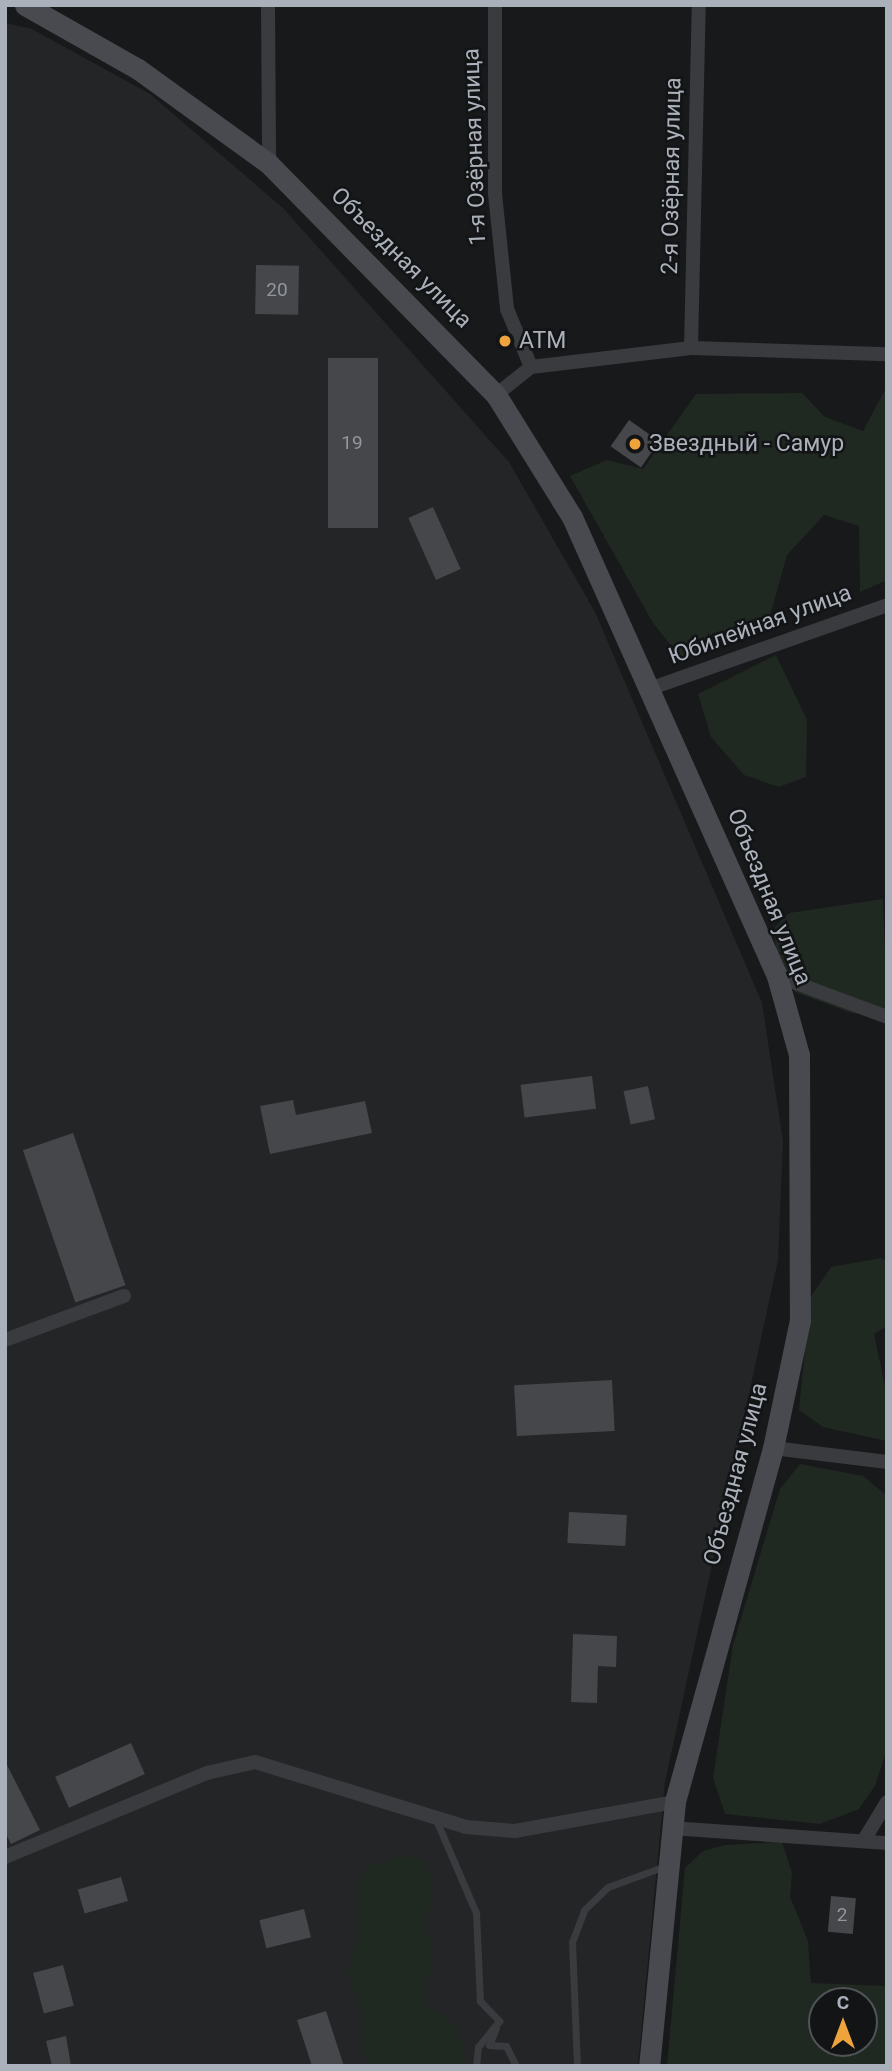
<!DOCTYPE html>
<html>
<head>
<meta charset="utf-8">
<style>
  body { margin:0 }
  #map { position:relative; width:892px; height:2071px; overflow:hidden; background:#18191a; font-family:Roboto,sans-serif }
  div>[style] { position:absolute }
  .built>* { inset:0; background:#242527 }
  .green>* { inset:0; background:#202921 }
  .building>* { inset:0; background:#45474a; transform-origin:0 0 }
  .lane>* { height:7px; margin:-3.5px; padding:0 3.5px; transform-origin:3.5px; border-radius:3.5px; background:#393b3f }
  .street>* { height:14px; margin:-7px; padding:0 7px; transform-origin:7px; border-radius:7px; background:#393b3f }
  .secondary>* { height:21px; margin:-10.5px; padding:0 10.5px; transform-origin:10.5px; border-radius:10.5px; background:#484a4f }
  .dots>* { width:19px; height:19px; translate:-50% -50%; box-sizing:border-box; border:4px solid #131416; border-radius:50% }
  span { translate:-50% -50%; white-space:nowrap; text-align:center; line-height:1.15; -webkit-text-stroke:5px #131416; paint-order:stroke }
  .number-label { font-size:19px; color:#92969e }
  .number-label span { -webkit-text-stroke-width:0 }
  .street-label { font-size:23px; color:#abb1ba }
  .poi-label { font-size:23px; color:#abb1ba }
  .left { translate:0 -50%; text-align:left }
  .frame { position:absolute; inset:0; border:7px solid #abb1ba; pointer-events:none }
  .north { position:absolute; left:808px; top:1987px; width:70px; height:70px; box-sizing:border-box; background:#131416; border:2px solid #505358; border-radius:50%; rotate:0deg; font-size:19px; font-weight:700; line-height:28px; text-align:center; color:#abb1ba }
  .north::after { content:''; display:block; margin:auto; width:24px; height:32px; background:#eea33d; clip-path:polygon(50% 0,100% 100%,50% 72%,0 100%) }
</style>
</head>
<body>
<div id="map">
  <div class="built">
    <i style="clip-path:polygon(5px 23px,32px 29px,150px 94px,283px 208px,509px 462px,595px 612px,762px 1003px,783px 1141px,778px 1260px,665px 1782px,638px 2066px,5px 2066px)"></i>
  </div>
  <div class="green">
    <i style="clip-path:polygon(887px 386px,887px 580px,860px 592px,859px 526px,824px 515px,787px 555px,769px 619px,684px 662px,653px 623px,570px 476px,607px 460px,643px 469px,696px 394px,802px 393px,825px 417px,863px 431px)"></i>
    <i style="clip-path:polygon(776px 655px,807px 720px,806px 777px,779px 787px,744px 775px,711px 737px,698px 694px)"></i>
    <i style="clip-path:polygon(883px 899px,887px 1015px,851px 1013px,795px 992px,776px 956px,775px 927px,789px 913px)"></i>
    <i style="clip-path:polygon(881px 1258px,887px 1261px,887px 1326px,874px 1334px,887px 1396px,887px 1441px,823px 1427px,799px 1410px,810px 1298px,831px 1267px)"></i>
    <i style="clip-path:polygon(800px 1464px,863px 1476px,887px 1496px,887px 1749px,875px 1786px,859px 1809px,820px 1824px,725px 1814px,713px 1778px,733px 1645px,780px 1489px)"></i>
    <i style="clip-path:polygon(evenodd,782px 1842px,792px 1873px,790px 1897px,808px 1941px,811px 1983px,887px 1986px,887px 2066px,667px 2066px,685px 1868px,703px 1851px,725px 1845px,782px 1842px,822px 2001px,864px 2001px,864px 2043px,822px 2043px,822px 2001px)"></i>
    <i style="clip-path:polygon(399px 1856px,423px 1859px,434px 1881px,426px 1926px,434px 1950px,424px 2004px,458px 2026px,467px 2066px,371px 2066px,362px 2048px,360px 2008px,347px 1973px,359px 1930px,354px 1883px,371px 1866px)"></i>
  </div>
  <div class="building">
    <i style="left:256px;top:265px;width:43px;height:49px;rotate:1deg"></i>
    <i style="left:328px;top:358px;width:50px;height:170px"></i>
    <i style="left:629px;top:420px;width:37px;height:32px;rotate:35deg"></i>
    <i style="left:433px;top:507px;width:68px;height:27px;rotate:66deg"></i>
    <i style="left:592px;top:1076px;width:33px;height:72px;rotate:83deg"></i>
    <i style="left:648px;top:1086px;width:34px;height:25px;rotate:78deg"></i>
    <i style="clip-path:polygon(293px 1100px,296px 1115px,365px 1101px,372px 1133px,270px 1154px,260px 1106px)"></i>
    <i style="left:73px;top:1133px;width:161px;height:53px;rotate:71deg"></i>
    <i style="left:612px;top:1380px;width:51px;height:98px;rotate:87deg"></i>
    <i style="left:569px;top:1512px;width:58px;height:31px;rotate:3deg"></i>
    <i style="clip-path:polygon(573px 1634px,617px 1636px,616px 1667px,598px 1666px,597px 1703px,571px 1702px)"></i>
    <i style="left:131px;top:1743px;width:34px;height:83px;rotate:66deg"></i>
    <i style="clip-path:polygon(5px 1761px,40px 1830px,11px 1844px,5px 1832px)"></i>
    <i style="left:121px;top:1877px;width:25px;height:45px;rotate:74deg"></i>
    <i style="left:831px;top:1896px;width:25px;height:36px;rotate:5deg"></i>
    <i style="left:304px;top:1909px;width:29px;height:46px;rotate:76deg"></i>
    <i style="left:63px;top:1965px;width:42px;height:31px;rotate:75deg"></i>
    <i style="clip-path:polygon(326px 2011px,344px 2066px,312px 2066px,297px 2020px)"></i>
    <i style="clip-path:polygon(66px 2036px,71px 2066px,52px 2066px,46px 2041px)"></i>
  </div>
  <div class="lane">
    <i style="left:437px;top:1822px;width:99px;rotate:66.8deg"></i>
    <i style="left:476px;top:1913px;width:88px;rotate:87.4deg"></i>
    <i style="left:480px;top:2001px;width:28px;rotate:46deg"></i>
    <i style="left:499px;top:2021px;width:33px;rotate:129deg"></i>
    <i style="left:478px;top:2047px;width:19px;rotate:96deg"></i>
    <i style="left:496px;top:2028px;width:18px;rotate:112deg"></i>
    <i style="left:489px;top:2045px;width:17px;rotate:3deg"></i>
    <i style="left:506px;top:2046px;width:22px;rotate:63deg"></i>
    <i style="left:577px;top:2066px;width:124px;rotate:-92.3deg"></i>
    <i style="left:572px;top:1942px;width:34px;rotate:-69deg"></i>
    <i style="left:584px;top:1910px;width:33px;rotate:-44deg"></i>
    <i style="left:608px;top:1887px;width:61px;rotate:-20.2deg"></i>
  </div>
  <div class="street">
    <i style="left:268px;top:5px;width:159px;rotate:89.6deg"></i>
    <i style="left:495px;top:5px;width:189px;rotate:90deg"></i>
    <i style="left:495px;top:194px;width:116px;rotate:84deg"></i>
    <i style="left:507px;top:309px;width:63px;rotate:67.5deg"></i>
    <i style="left:691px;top:348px;width:343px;rotate:-88.7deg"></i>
    <i style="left:496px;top:395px;width:45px;rotate:-38.7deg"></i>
    <i style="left:531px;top:367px;width:161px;rotate:-6.8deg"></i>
    <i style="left:691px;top:348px;width:196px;rotate:1.8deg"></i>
    <i style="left:649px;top:689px;width:252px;rotate:-19.4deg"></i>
    <i style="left:777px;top:976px;width:117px;rotate:20.4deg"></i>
    <i style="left:5px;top:1340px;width:127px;rotate:-20.3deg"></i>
    <i style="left:773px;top:1448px;width:115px;rotate:7deg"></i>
    <i style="left:671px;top:1828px;width:217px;rotate:4deg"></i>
    <i style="left:864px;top:1840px;width:44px;rotate:-58.8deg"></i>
    <i style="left:5px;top:1857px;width:219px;rotate:-22.6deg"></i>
    <i style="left:207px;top:1773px;width:49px;rotate:-12.9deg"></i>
    <i style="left:255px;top:1762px;width:221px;rotate:17.1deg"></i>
    <i style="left:466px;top:1827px;width:49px;rotate:4.7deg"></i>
    <i style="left:515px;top:1831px;width:163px;rotate:-10.3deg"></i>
  </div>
  <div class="secondary">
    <i style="left:25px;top:5px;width:130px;rotate:29.5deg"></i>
    <i style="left:138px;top:69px;width:162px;rotate:35.9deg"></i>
    <i style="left:269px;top:164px;width:324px;rotate:45.5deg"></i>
    <i style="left:496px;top:395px;width:144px;rotate:58.1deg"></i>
    <i style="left:572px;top:517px;width:503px;rotate:65.93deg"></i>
    <i style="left:777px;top:976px;width:82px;rotate:74.4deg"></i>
    <i style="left:799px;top:1055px;width:265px;rotate:89.8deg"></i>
    <i style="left:800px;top:1320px;width:131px;rotate:101.9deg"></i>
    <i style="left:773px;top:1448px;width:367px;rotate:105.5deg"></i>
    <i style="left:675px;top:1802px;width:265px;rotate:95.6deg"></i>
  </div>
  <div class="dots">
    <i style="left:505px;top:341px;background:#eea33d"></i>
    <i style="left:635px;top:444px;background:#eea33d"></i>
  </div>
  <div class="number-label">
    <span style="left:277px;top:290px">20</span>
    <span style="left:352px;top:443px">19</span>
    <span style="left:842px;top:1915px">2</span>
  </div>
  <div class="street-label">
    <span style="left:475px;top:147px;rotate:-92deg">1-я Озёрная улица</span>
    <span style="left:672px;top:176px;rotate:-89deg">2-я Озёрная улица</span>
    <span style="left:401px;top:258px;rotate:45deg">Объездная улица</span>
    <span style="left:760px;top:625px;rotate:-20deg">Юбилейная улица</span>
    <span style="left:769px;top:897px;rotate:68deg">Объездная улица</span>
    <span style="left:736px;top:1474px;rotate:-75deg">Объездная улица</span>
  </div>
  <div class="poi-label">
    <span class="left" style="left:519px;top:341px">АТМ</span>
    <span class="left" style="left:649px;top:444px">Звездный - Самур</span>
  </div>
  <div class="frame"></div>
  <div class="north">С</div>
</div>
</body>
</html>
